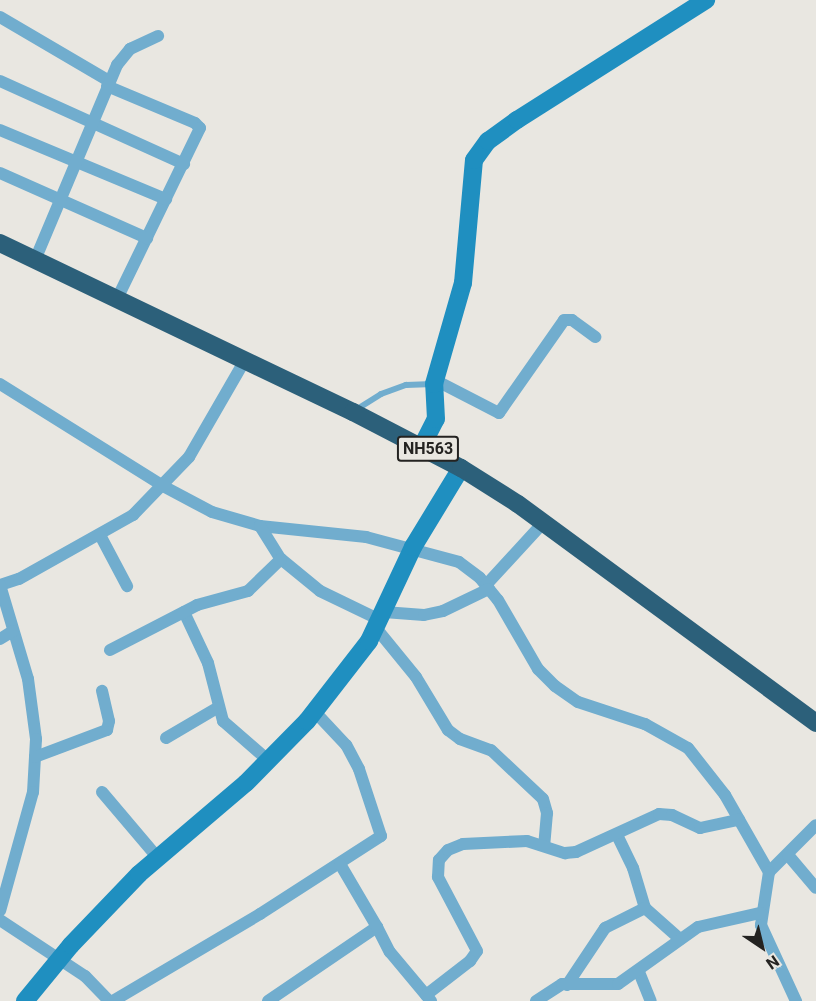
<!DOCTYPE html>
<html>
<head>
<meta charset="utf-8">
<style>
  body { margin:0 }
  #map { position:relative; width:816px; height:1001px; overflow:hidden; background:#e9e7e1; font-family:Roboto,sans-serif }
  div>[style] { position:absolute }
  .lane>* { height:6px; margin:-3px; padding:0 3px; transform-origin:3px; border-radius:3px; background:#71adce }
  .street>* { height:12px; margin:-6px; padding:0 6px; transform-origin:6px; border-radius:6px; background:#71adce }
  .secondary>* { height:18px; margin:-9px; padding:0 9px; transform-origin:9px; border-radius:9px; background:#1f8fc0 }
  .highway>* { height:18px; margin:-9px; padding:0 9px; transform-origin:9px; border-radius:9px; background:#2c607a }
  span { translate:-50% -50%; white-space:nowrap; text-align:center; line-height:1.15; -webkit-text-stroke:4.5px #e9e7e1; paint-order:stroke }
  .shield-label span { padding:2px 4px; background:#e9e7e1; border:2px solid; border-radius:4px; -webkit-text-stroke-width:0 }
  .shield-label { font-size:16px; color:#242321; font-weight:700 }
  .north { position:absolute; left:732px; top:917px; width:60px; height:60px; -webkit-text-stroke:4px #e9e7e1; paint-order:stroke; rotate:145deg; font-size:16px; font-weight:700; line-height:24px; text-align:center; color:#242321 }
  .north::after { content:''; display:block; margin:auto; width:21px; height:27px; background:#242321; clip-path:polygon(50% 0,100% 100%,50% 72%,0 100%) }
</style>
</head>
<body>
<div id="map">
  <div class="lane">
    <i style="left:354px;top:411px;width:32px;rotate:-32deg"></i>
    <i style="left:381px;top:394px;width:27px;rotate:-20deg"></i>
    <i style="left:406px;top:385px;width:27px;rotate:-2deg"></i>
  </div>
  <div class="street">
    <i style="left:0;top:17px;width:126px;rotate:30.4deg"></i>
    <i style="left:0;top:81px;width:202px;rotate:24.3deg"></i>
    <i style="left:107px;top:86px;width:95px;rotate:22.8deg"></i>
    <i style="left:195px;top:123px;width:7px;rotate:45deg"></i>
    <i style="left:200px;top:128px;width:190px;rotate:115.9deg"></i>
    <i style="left:0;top:130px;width:180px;rotate:22.6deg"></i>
    <i style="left:0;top:173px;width:161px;rotate:23.9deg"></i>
    <i style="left:35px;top:260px;width:212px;rotate:-67.2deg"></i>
    <i style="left:117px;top:65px;width:21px;rotate:-51deg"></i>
    <i style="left:130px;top:49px;width:31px;rotate:-25deg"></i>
    <i style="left:435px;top:380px;width:72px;rotate:27.3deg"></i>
    <i style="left:499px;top:413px;width:113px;rotate:-55deg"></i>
    <i style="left:564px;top:320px;width:8px"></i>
    <i style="left:572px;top:320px;width:29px;rotate:36deg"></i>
    <i style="left:0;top:384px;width:192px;rotate:32deg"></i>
    <i style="left:163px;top:486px;width:55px;rotate:28deg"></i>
    <i style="left:212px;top:512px;width:50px;rotate:16.3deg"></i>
    <i style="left:260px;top:526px;width:107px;rotate:5.9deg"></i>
    <i style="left:366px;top:537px;width:96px;rotate:15deg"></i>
    <i style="left:459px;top:562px;width:26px;rotate:37deg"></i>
    <i style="left:480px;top:578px;width:28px;rotate:51deg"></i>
    <i style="left:498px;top:600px;width:80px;rotate:59.9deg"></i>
    <i style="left:538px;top:669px;width:24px;rotate:45deg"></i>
    <i style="left:555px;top:686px;width:28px;rotate:35deg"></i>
    <i style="left:578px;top:702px;width:71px;rotate:18.2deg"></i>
    <i style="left:645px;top:724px;width:49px;rotate:29.2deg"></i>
    <i style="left:688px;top:748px;width:60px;rotate:51.8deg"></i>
    <i style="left:725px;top:795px;width:89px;rotate:60.3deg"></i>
    <i style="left:769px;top:872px;width:66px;rotate:-45deg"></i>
    <i style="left:260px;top:526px;width:39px;rotate:58deg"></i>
    <i style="left:281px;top:559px;width:50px;rotate:39.4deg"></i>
    <i style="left:320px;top:591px;width:67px;rotate:25.8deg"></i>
    <i style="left:100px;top:535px;width:58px;rotate:62.1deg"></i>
    <i style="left:0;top:585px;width:20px;rotate:-18deg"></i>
    <i style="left:19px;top:579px;width:131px;rotate:-29.3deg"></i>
    <i style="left:133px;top:515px;width:81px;rotate:-46deg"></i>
    <i style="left:189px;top:457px;width:112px;rotate:-60deg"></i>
    <i style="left:0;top:585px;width:98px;rotate:73.4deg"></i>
    <i style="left:28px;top:679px;width:61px;rotate:82.4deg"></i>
    <i style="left:36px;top:739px;width:53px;rotate:93.2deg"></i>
    <i style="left:33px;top:792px;width:123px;rotate:105.5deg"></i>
    <i style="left:486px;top:585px;width:84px;rotate:-47.4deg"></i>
    <i style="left:184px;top:612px;width:56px;rotate:64.8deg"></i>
    <i style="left:208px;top:663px;width:60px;rotate:75.5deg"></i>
    <i style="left:223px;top:721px;width:61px;rotate:41deg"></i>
    <i style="left:384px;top:612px;width:40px;rotate:4.3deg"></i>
    <i style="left:424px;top:615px;width:19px;rotate:-12deg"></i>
    <i style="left:443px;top:611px;width:51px;rotate:-25.6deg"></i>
    <i style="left:376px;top:628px;width:63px;rotate:50.8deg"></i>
    <i style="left:416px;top:677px;width:62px;rotate:58.9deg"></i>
    <i style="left:448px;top:730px;width:15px;rotate:37deg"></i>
    <i style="left:460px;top:739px;width:33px;rotate:20deg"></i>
    <i style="left:491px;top:750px;width:71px;rotate:43.3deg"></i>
    <i style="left:543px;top:799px;width:15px;rotate:74deg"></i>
    <i style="left:547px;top:813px;width:32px;rotate:95deg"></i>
    <i style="left:0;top:639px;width:15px;rotate:-32deg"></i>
    <i style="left:110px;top:650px;width:98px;rotate:-27.3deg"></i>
    <i style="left:197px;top:605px;width:53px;rotate:-15.4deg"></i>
    <i style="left:248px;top:591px;width:46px;rotate:-44.1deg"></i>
    <i style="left:166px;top:738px;width:59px;rotate:-30.5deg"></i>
    <i style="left:35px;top:757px;width:77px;rotate:-20.6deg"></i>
    <i style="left:107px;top:730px;width:9px;rotate:-77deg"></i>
    <i style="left:109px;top:721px;width:31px;rotate:-103deg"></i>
    <i style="left:102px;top:792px;width:87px;rotate:49.7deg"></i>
    <i style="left:617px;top:835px;width:37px;rotate:64deg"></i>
    <i style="left:633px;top:868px;width:42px;rotate:73.3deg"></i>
    <i style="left:645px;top:908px;width:47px;rotate:41.5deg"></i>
    <i style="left:788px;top:855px;width:43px;rotate:49.7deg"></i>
    <i style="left:769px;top:872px;width:54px;rotate:98.6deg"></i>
    <i style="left:761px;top:925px;width:84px;rotate:65.3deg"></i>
    <i style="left:0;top:920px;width:102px;rotate:33.4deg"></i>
    <i style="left:85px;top:976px;width:35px;rotate:46deg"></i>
    <i style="left:377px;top:927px;width:28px;rotate:63deg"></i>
    <i style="left:390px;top:952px;width:64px;rotate:50.1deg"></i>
    <i style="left:639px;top:972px;width:31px;rotate:68deg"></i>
    <i style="left:567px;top:985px;width:69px;rotate:-56.3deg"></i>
    <i style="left:605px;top:928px;width:45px;rotate:-26.6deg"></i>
    <i style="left:426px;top:995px;width:56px;rotate:-37.7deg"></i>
    <i style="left:470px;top:961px;width:12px;rotate:-55deg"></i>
    <i style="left:477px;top:951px;width:84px;rotate:-117.8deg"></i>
    <i style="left:438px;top:877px;width:17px;rotate:-87deg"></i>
    <i style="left:439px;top:860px;width:13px;rotate:-48deg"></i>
    <i style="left:448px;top:850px;width:16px;rotate:-22deg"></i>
    <i style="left:463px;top:844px;width:64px;rotate:-2.7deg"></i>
    <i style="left:527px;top:841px;width:40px;rotate:18deg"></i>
    <i style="left:565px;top:853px;width:11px;rotate:-5deg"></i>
    <i style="left:576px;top:852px;width:91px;rotate:-24.6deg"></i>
    <i style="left:659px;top:814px;width:13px;rotate:4deg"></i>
    <i style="left:672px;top:815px;width:31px;rotate:25deg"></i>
    <i style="left:700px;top:828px;width:40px;rotate:-12deg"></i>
    <i style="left:113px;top:1001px;width:171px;rotate:-30.6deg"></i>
    <i style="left:260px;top:914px;width:144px;rotate:-32.8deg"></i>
    <i style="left:381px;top:836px;width:71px;rotate:-108.2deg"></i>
    <i style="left:359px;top:769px;width:27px;rotate:-118deg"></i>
    <i style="left:346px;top:745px;width:45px;rotate:-133.2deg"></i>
    <i style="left:268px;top:1001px;width:132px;rotate:-34.2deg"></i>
    <i style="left:377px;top:927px;width:73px;rotate:-120.4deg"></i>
    <i style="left:536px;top:1001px;width:31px;rotate:-33deg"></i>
    <i style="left:562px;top:984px;width:56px"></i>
    <i style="left:618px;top:984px;width:98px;rotate:-35.5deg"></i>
    <i style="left:698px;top:927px;width:64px;rotate:-12.7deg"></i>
  </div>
  <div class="secondary">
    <i style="left:422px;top:446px;width:30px;rotate:-63deg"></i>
    <i style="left:436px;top:419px;width:35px;rotate:-93deg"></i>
    <i style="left:434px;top:384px;width:105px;rotate:-74deg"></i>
    <i style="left:463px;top:283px;width:123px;rotate:-84.9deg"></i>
    <i style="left:474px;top:160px;width:24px;rotate:-54deg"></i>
    <i style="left:488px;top:141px;width:36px;rotate:-36deg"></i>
    <i style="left:517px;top:120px;width:224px;rotate:-32.4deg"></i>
    <i style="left:25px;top:1001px;width:72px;rotate:-50.6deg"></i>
    <i style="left:71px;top:945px;width:98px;rotate:-46.2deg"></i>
    <i style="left:139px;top:874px;width:140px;rotate:-40.4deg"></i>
    <i style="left:246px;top:783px;width:87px;rotate:-45.5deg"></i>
    <i style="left:307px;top:721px;width:101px;rotate:-52.2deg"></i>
    <i style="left:369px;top:641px;width:104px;rotate:-64.9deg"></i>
    <i style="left:413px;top:547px;width:92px;rotate:-58.7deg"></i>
  </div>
  <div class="highway">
    <i style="left:0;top:243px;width:391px;rotate:25.6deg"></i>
    <i style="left:353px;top:412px;width:122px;rotate:27.4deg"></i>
    <i style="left:461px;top:468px;width:67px;rotate:32.3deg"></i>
    <i style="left:518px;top:504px;width:370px;rotate:36.3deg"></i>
  </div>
  <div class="shield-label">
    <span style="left:428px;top:449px">NH563</span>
  </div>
  <div class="north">N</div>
</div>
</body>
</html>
